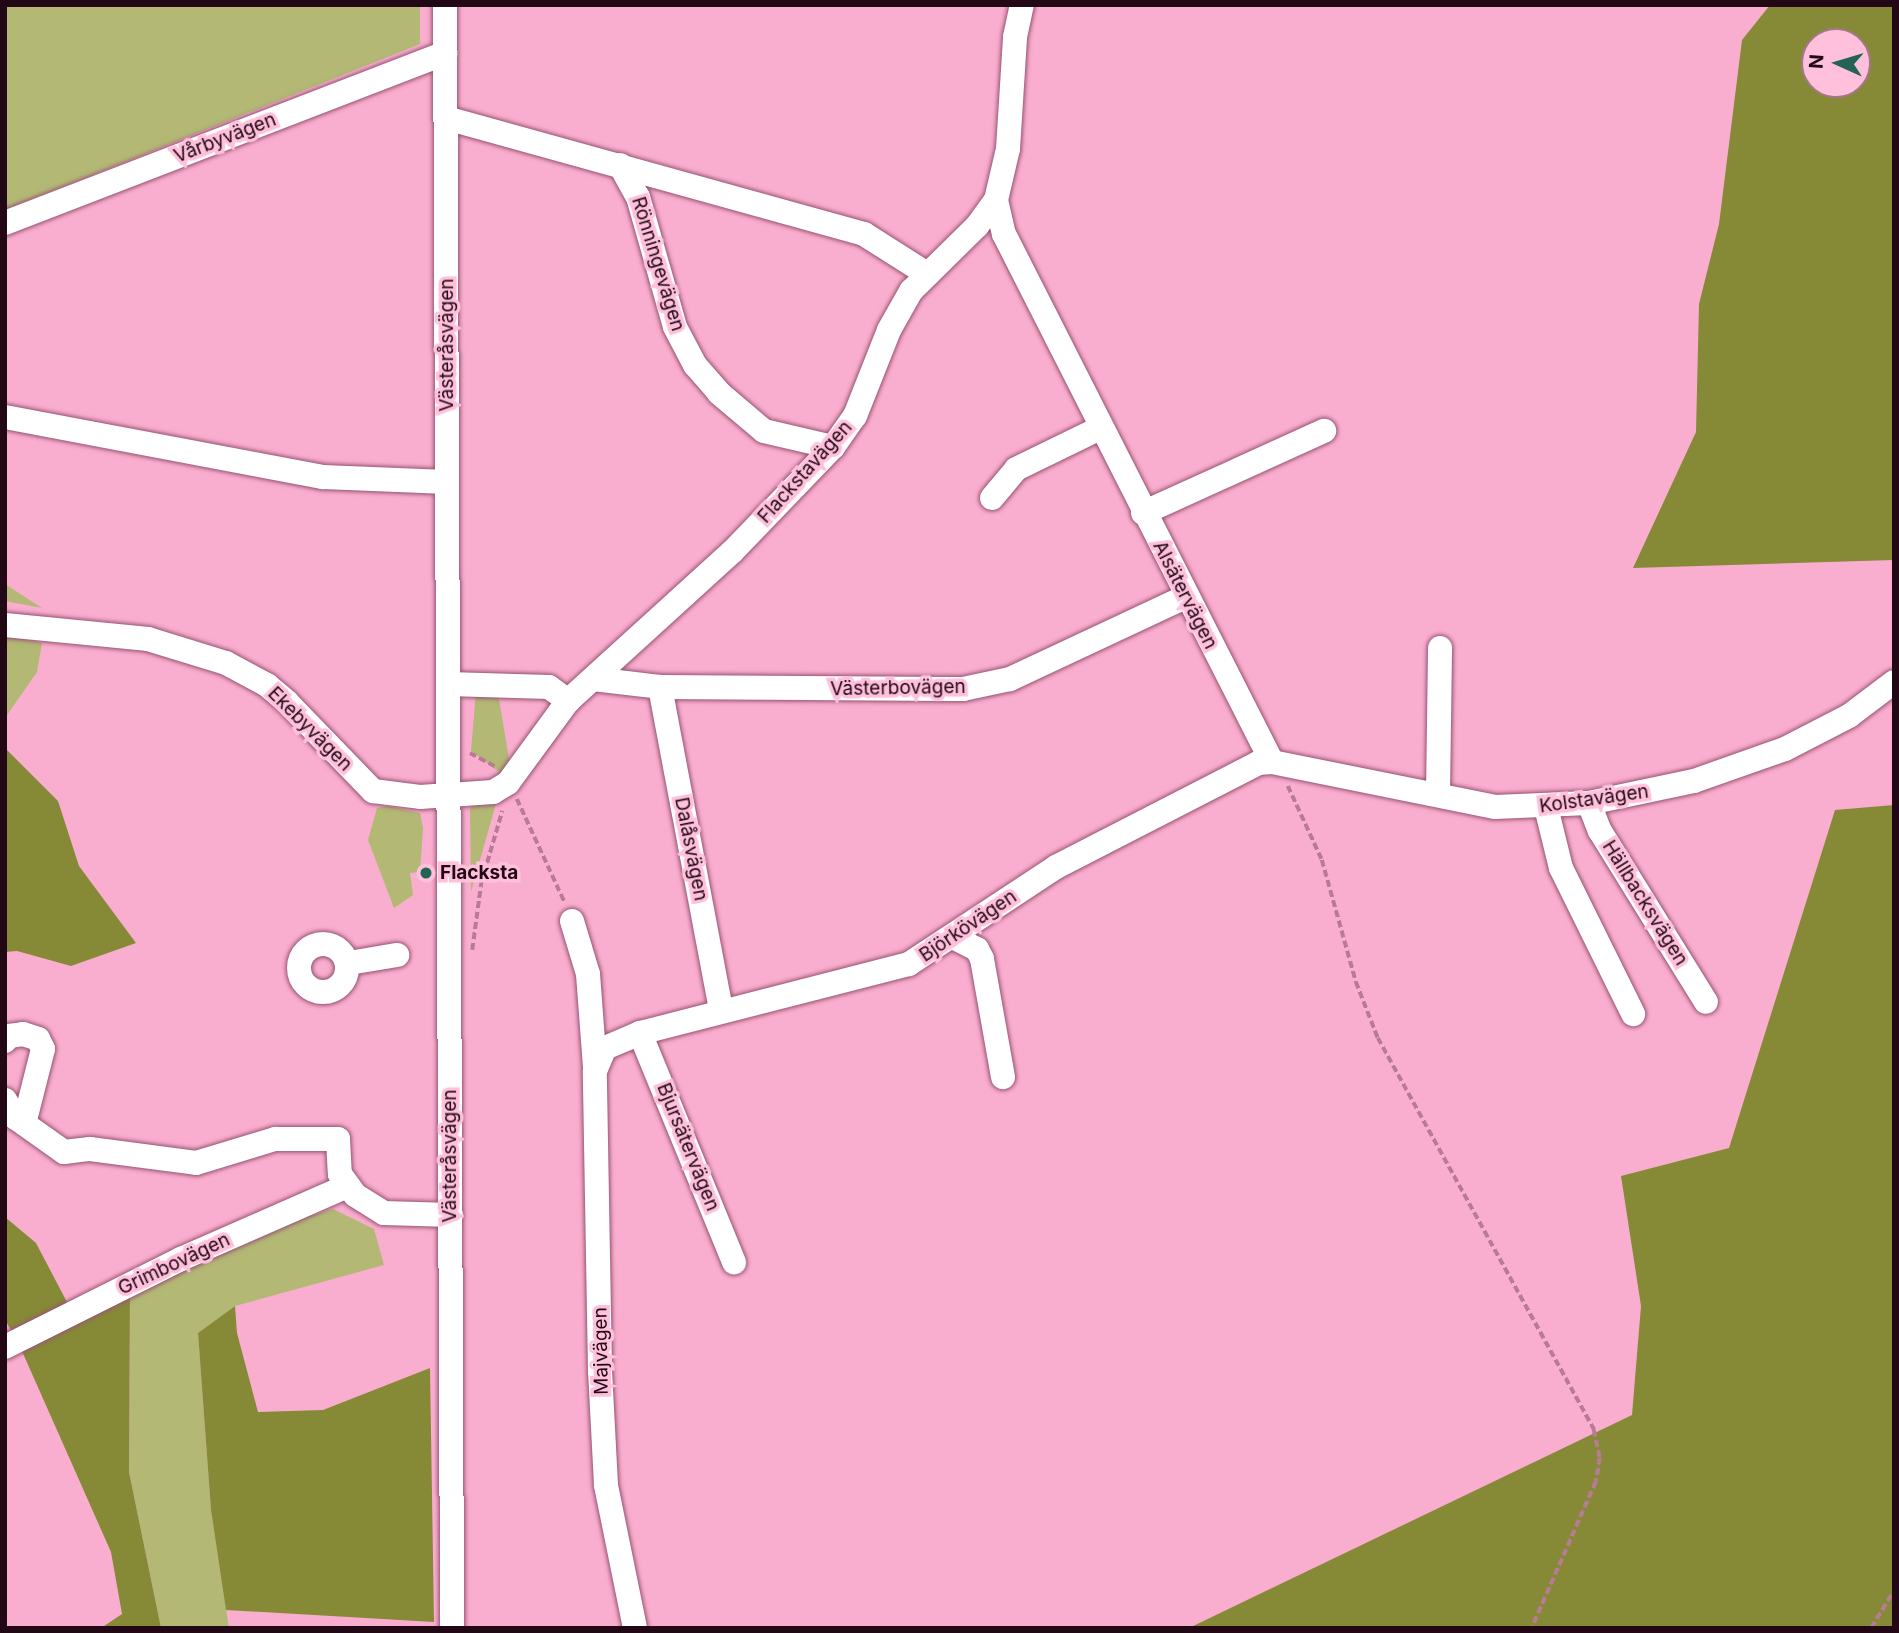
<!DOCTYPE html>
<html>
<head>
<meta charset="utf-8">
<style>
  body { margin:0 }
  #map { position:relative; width:1899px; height:1633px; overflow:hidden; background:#faaecf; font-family:Inter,sans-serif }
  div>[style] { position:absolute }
  .green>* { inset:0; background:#b3b875 }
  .forest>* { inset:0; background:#868a36 }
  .path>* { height:3.5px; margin-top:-1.75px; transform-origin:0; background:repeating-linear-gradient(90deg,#b77b96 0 7px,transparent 0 10.5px) }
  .roads { filter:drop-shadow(0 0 2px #975372) drop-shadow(0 0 2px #975372) }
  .minor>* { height:24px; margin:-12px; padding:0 12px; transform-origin:12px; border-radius:12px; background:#fff }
  .minor>.ring { margin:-12px; padding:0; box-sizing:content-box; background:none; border:24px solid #fff; border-radius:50% }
  .dots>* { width:19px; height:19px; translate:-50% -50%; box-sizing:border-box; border:4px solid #fec0da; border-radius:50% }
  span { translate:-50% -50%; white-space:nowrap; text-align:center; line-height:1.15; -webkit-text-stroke:7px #fec0da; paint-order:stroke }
  .street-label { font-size:19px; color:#220815 }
  .poi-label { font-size:19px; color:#220815; font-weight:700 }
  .left { translate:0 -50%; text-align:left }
  .frame { position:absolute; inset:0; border:7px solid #220815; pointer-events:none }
  .north { position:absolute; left:1801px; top:28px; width:70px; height:70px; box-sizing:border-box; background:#fec0da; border:2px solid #a6768b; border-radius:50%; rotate:274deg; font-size:19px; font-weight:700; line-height:28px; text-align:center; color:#220815 }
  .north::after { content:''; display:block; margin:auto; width:24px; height:32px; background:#226352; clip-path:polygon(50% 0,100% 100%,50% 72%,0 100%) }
</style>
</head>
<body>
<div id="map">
  <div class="green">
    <i style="clip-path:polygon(5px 5px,420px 5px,420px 44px,5px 210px)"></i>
    <i style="clip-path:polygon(5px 584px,42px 608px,5px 601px)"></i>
    <i style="clip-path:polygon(5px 635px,42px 643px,37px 672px,5px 718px)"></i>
    <i style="clip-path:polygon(481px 687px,499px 699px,510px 765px,502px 774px,471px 751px,476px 691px)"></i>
    <i style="clip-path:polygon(497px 800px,471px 892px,470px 810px,473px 804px)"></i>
    <i style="clip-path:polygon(387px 806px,420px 813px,423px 828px,420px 872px,410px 873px,413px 895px,394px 908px,368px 840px,377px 808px)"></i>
    <i style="clip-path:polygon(333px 1209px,374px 1229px,384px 1265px,235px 1306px,198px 1333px,211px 1510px,229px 1628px,161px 1628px,129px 1472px,130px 1288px,283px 1224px)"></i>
  </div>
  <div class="forest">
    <i style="clip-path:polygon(evenodd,1770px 5px,1894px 5px,1894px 560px,1633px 568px,1696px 432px,1699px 304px,1719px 224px,1742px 40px,1770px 5px,1815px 42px,1857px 42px,1857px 84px,1815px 84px,1815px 42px)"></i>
    <i style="clip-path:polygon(5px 748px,58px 801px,79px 866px,136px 943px,71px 966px,17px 951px,5px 952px)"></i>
    <i style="clip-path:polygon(1894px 805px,1894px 1628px,1189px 1628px,1632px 1415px,1641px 1306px,1621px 1176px,1729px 1148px,1835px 810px)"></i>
    <i style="clip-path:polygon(5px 1217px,36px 1243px,68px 1304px,15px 1337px,5px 1320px)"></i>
    <i style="clip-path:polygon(130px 1288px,129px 1472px,161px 1628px,101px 1628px,122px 1614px,111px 1552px,21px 1349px)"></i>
    <i style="clip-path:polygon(235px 1306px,237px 1333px,258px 1412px,323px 1410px,430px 1368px,434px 1622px,226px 1610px,211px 1510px,198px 1333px)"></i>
  </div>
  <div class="path">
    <i style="left:470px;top:753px;width:30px;rotate:28deg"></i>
    <i style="left:1288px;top:786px;width:81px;rotate:65.3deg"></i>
    <i style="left:1322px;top:860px;width:127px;rotate:74.4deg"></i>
    <i style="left:1356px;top:982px;width:60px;rotate:68.6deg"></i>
    <i style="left:1378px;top:1038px;width:448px;rotate:61.1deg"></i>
    <i style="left:1594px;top:1430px;width:29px;rotate:78deg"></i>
    <i style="left:1600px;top:1458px;width:24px;rotate:99deg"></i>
    <i style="left:1596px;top:1482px;width:159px;rotate:113.7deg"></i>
    <i style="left:517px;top:799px;width:115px;rotate:65.2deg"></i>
    <i style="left:472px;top:950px;width:68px;rotate:-82.3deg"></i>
    <i style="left:481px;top:883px;width:75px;rotate:-73.7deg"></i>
    <i style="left:1871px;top:1628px;width:44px;rotate:-58.8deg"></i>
  </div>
  <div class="roads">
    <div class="minor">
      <i style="left:445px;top:5px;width:1623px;rotate:89.75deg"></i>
      <i style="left:446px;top:118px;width:434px;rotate:15.5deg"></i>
      <i style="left:864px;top:234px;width:75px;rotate:32.4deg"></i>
      <i style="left:620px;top:165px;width:37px;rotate:61deg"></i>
      <i style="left:638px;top:197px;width:135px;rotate:74.1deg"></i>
      <i style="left:675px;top:327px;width:43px;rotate:62.2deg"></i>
      <i style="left:695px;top:365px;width:37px;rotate:49deg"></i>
      <i style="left:719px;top:393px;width:59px;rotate:40.2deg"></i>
      <i style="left:764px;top:431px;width:71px;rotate:13.1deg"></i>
      <i style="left:996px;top:200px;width:35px;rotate:77deg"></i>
      <i style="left:1004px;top:234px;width:592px;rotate:63.09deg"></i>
      <i style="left:5px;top:223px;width:472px;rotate:-21.1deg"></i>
      <i style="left:5px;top:417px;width:324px;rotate:10.7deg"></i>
      <i style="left:323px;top:477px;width:124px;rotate:2.3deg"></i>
      <i style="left:992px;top:498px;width:38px;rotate:-50deg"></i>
      <i style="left:1016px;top:469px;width:93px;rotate:-26deg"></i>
      <i style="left:1143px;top:513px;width:199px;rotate:-24.4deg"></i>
      <i style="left:5px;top:625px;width:144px;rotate:5.6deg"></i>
      <i style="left:148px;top:639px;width:82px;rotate:17.1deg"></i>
      <i style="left:226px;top:663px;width:47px;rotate:28.2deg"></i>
      <i style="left:267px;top:685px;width:26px;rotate:40deg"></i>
      <i style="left:287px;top:702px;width:124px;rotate:46deg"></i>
      <i style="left:373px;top:791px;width:47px;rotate:7.3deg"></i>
      <i style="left:420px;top:797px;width:73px;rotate:-3.9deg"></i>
      <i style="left:493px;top:792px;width:17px;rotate:-31deg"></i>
      <i style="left:508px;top:783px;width:102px;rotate:-53.8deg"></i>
      <i style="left:568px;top:701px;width:222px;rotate:-42.3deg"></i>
      <i style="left:732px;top:552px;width:146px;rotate:-46.1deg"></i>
      <i style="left:833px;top:447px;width:38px;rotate:-55deg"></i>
      <i style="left:855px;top:416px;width:92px;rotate:-68.4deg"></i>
      <i style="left:889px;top:330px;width:45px;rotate:-60.6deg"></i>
      <i style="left:911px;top:291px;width:93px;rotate:-44.6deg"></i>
      <i style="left:977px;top:226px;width:32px;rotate:-54deg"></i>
      <i style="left:996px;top:200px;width:52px;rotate:-76.8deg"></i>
      <i style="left:1008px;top:149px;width:112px;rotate:-86.4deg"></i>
      <i style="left:1015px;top:37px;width:33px;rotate:-78deg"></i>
      <i style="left:593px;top:679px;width:67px;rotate:6.8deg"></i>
      <i style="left:660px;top:687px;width:303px;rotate:0.4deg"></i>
      <i style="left:963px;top:689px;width:48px;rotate:-12deg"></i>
      <i style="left:1010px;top:679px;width:193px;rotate:-25.1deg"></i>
      <i style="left:448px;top:684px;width:101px;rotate:1.7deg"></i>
      <i style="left:549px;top:687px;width:24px;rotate:36deg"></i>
      <i style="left:660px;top:687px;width:330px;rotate:79.3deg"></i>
      <i style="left:1438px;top:794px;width:146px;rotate:-89.2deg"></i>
      <i style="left:1589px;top:803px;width:30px;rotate:69deg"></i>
      <i style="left:1600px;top:831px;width:201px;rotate:58.2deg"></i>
      <i style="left:1546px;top:807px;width:63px;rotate:76.2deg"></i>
      <i style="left:1561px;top:868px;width:163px;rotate:63.7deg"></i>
      <i style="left:572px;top:921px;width:55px;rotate:73.2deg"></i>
      <i style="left:588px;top:974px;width:93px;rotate:85.7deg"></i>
      <i style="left:953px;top:937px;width:27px;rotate:27deg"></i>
      <i style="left:977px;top:949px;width:11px;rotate:63deg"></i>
      <i style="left:982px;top:959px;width:120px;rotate:79.9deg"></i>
      <i class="ring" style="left:299px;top:944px;width:24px;height:24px"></i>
      <i style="left:349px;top:963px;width:49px;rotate:-9.5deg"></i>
      <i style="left:640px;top:1033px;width:248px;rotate:67.7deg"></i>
      <i style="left:5px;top:1041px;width:6px;rotate:-51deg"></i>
      <i style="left:9px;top:1036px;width:14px;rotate:-8deg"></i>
      <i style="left:23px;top:1034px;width:16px;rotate:18deg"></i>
      <i style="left:38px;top:1039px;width:11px;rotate:63deg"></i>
      <i style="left:43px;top:1049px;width:77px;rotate:104.2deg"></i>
      <i style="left:5px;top:1100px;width:21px;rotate:59deg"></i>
      <i style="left:16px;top:1118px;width:59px;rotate:35.3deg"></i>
      <i style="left:64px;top:1152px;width:26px;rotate:-7deg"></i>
      <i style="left:90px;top:1149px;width:107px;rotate:7.5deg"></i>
      <i style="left:196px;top:1163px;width:83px;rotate:-16.9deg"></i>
      <i style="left:275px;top:1139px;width:63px"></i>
      <i style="left:338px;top:1139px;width:35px;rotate:87deg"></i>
      <i style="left:340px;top:1174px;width:26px;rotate:54deg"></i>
      <i style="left:355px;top:1195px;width:34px;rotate:32deg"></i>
      <i style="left:384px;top:1213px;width:67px;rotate:1.7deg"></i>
      <i style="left:5px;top:1347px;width:197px;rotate:-26.6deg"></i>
      <i style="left:181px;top:1259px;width:179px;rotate:-23.7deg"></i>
      <i style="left:635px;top:1628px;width:146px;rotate:-101.5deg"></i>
      <i style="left:606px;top:1485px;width:114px;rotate:-93deg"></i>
      <i style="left:600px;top:1371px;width:300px;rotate:-91deg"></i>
      <i style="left:595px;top:1071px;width:25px;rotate:-67deg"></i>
      <i style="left:605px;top:1048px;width:38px;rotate:-23deg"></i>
      <i style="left:640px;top:1033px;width:278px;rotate:-14.4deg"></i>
      <i style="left:909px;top:964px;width:176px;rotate:-33.4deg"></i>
      <i style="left:1056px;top:867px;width:227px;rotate:-27.2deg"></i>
      <i style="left:1258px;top:763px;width:14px;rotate:-4deg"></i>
      <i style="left:1272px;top:762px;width:227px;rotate:11.4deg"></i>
      <i style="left:1495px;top:807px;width:94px;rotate:-2.4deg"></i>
      <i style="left:1589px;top:803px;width:107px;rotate:-11.8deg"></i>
      <i style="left:1694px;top:781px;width:96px;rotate:-19.4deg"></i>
      <i style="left:1785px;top:749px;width:72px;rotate:-27.3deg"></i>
      <i style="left:1849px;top:716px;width:56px;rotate:-37.1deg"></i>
    </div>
  </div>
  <div class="dots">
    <i style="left:426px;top:873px;background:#226352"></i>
  </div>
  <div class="street-label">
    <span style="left:225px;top:138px;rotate:-21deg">Vårbyvägen</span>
    <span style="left:658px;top:264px;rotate:73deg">Rönningevägen</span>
    <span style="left:447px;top:345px;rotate:-90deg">Västeråsvägen</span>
    <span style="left:805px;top:472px;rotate:-48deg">Flackstavägen</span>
    <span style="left:1185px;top:595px;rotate:63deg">Alsätervägen</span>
    <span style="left:898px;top:688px;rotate:-1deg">Västerbovägen</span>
    <span style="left:310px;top:729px;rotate:45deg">Ekebyvägen</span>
    <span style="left:1594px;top:799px;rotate:-8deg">Kolstavägen</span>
    <span style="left:691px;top:849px;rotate:79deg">Dalåsvägen</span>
    <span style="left:1645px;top:903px;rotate:58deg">Hällbacksvägen</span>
    <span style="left:968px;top:926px;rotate:-34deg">Björkövägen</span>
    <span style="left:688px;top:1147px;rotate:68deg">Bjursätervägen</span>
    <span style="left:450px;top:1156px;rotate:-90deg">Västeråsvägen</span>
    <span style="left:174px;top:1264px;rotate:-25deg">Grimbovägen</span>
    <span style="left:601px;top:1351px;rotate:-91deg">Majvägen</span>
  </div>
  <div class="poi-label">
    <span class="left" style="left:440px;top:873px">Flacksta</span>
  </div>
  <div class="frame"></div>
  <div class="north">N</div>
</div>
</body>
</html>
